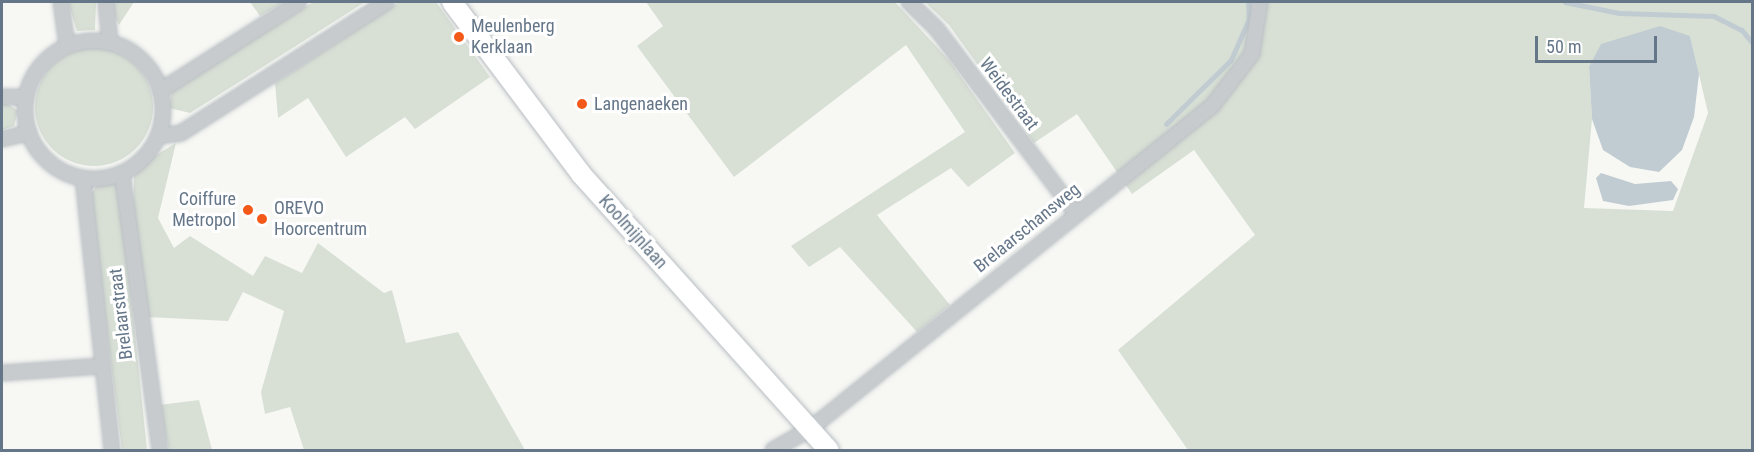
<!DOCTYPE html>
<html>
<head>
<meta charset="utf-8">
<style>
  body { margin:0 }
  #map { position:relative; width:1754px; height:452px; overflow:hidden; background:#f7f8f4; font-family:"Roboto Condensed",sans-serif }
  div>[style] { position:absolute }
  .green>* { inset:0; background:#d8e0d5 }
  .round { border-radius:50% }
  .water>* { inset:0; background:#c1ccd2 }
  .stream>* { height:4.5px; margin:-2.25px; padding:0 2.25px; transform-origin:2.25px; border-radius:2.25px; background:#c1ccd2 }
  .roads { filter:drop-shadow(0 0 2px #b9bec3) drop-shadow(0 0 2px #b9bec3) }
  .street>* { height:14px; margin:-7px; padding:0 7px; transform-origin:7px; border-radius:7px; background:#c7cbce }
  .street>.ring { margin:-7px; padding:0; box-sizing:content-box; background:none; border:14px solid #c7cbce; border-radius:50% }
  .secondary>* { height:20px; margin:-10px; padding:0 10px; transform-origin:10px; border-radius:10px; background:#fff }
  .dots>* { width:16px; height:16px; translate:-50% -50%; box-sizing:border-box; border:3px solid #fff; border-radius:50% }
  span { translate:-50% -50%; white-space:nowrap; text-align:center; line-height:1.15; -webkit-text-stroke:6px #fff; paint-order:stroke }
  .poi-label { font-size:18px; color:#647688 }
  .left { translate:0 -50%; text-align:left }
  .right { translate:-100% -50%; text-align:right }
  .street-label { font-size:18px; color:#647688 }
  .frame { position:absolute; inset:0; border:3px solid #647688; pointer-events:none }
  .scale { position:absolute; left:1535px; top:36px; width:122px; height:27px; box-sizing:border-box; border:3px solid #647688; border-top:0; padding-left:8px; font-size:18px; line-height:21px; white-space:nowrap; color:#647688; -webkit-text-stroke:4px #fff; paint-order:stroke }
</style>
</head>
<body>
<div id="map">
  <div class="green">
    <i style="clip-path:polygon(68px 2px,96px 2px,95px 30px,77px 31px)"></i>
    <i style="clip-path:polygon(112px 2px,134px 2px,119px 25px,114px 16px)"></i>
    <i style="clip-path:polygon(250px 2px,284px 2px,260px 16px)"></i>
    <i style="clip-path:polygon(313px 2px,365px 2px,190px 113px,169px 108px,172px 91px)"></i>
    <i style="clip-path:polygon(399px 2px,436px 2px,490px 77px,415px 129px,405px 117px,346px 157px,308px 98px,278px 118px,275px 83px)"></i>
    <i style="clip-path:polygon(646px 2px,895px 2px,949px 60px,1015px 153px,968px 187px,951px 168px,877px 215px,950px 305px,917px 332px,840px 247px,809px 267px,791px 246px,965px 132px,906px 45px,734px 177px,637px 46px,663px 26px)"></i>
    <i style="clip-path:polygon(evenodd,925px 2px,1752px 2px,1752px 450px,1188px 450px,1118px 350px,1255px 235px,1194px 150px,1132px 194px,1077px 114px,1034px 143px,949px 25px,925px 2px,1690px 36px,1708px 113px,1673px 211px,1584px 208px,1592px 119px,1589px 67px,1690px 36px)"></i>
    <i class="round" style="left:35px;top:48px;width:118px;height:118px"></i>
    <i style="clip-path:polygon(2px 100px,18px 111px,14px 126px,2px 130px)"></i>
    <i style="clip-path:polygon(176px 143px,158px 218px,174px 248px,190px 236px,253px 276px,265px 256px,302px 273px,318px 243px,384px 293px,392px 290px,406px 343px,458px 332px,525px 450px,304px 450px,290px 407px,265px 414px,261px 392px,284px 311px,243px 292px,228px 321px,147px 317px,133px 215px,134px 176px,143px 163px)"></i>
    <i style="clip-path:polygon(101px 180px,110px 180px,120px 189px,147px 450px,122px 450px,90px 195px)"></i>
    <i style="clip-path:polygon(199px 400px,212px 450px,169px 450px,159px 405px)"></i>
  </div>
  <div class="water">
    <i style="clip-path:polygon(1660px 26px,1690px 36px,1699px 74px,1694px 117px,1682px 150px,1659px 172px,1630px 167px,1603px 150px,1592px 119px,1589px 67px,1601px 44px)"></i>
    <i style="clip-path:polygon(1601px 173px,1635px 184px,1671px 181px,1678px 189px,1673px 200px,1629px 206px,1603px 201px,1596px 178px)"></i>
  </div>
  <div class="stream">
    <i style="left:1565px;top:2px;width:55px;rotate:11.5deg"></i>
    <i style="left:1619px;top:13px;width:95px;rotate:1.8deg"></i>
    <i style="left:1714px;top:16px;width:31px;rotate:27deg"></i>
    <i style="left:1742px;top:30px;width:16px;rotate:50deg"></i>
    <i style="left:1166px;top:124px;width:91px;rotate:-44.6deg"></i>
    <i style="left:1231px;top:60px;width:45px;rotate:-66.3deg"></i>
    <i style="left:1249px;top:19px;width:17px;rotate:-93deg"></i>
  </div>
  <div class="roads">
    <div class="street">
      <i style="left:61px;top:2px;width:44px;rotate:82.2deg"></i>
      <i style="left:106px;top:2px;width:41px;rotate:84.4deg"></i>
      <i style="left:909px;top:2px;width:37px;rotate:44deg"></i>
      <i style="left:936px;top:28px;width:231px;rotate:52.9deg"></i>
      <i class="ring" style="left:25px;top:41px;width:124px;height:124px"></i>
      <i style="left:160px;top:91px;width:165px;rotate:-32.6deg"></i>
      <i style="left:2px;top:97px;width:23px"></i>
      <i style="left:158px;top:136px;width:23px;rotate:-7deg"></i>
      <i style="left:181px;top:133px;width:244px;rotate:-32.5deg"></i>
      <i style="left:2px;top:139px;width:28px;rotate:-13deg"></i>
      <i style="left:122px;top:173px;width:280px;rotate:82.2deg"></i>
      <i style="left:83px;top:178px;width:274px;rotate:83.9deg"></i>
      <i style="left:2px;top:373px;width:100px;rotate:-4deg"></i>
      <i style="left:773px;top:450px;width:43px;rotate:-29.6deg"></i>
      <i style="left:810px;top:429px;width:516px;rotate:-38.78deg"></i>
      <i style="left:1212px;top:106px;width:66px;rotate:-52.4deg"></i>
      <i style="left:1252px;top:54px;width:53px;rotate:-81.3deg"></i>
    </div>
    <div class="secondary">
      <i style="left:452px;top:2px;width:215px;rotate:53.1deg"></i>
      <i style="left:581px;top:174px;width:371px;rotate:48.1deg"></i>
    </div>
  </div>
  <div class="dots">
    <i style="left:459px;top:37px;background:#f35a19"></i>
    <i style="left:582px;top:104px;background:#f35a19"></i>
    <i style="left:248px;top:210px;background:#f35a19"></i>
    <i style="left:262px;top:219px;background:#f35a19"></i>
  </div>
  <div class="poi-label">
    <span class="left" style="left:471px;top:37px">Meulenberg<br>Kerklaan</span>
    <span class="left" style="left:594px;top:104px">Langenaeken</span>
    <span class="right" style="left:236px;top:210px">Coiffure<br>Metropol</span>
    <span class="left" style="left:274px;top:219px">OREVO<br>Hoorcentrum</span>
  </div>
  <div class="street-label">
    <span style="left:1009px;top:94px;rotate:53deg">Weidestraat</span>
    <span style="left:1027px;top:228px;rotate:-39deg">Brelaarschansweg</span>
    <span style="left:633px;top:232px;rotate:48deg">Koolmijnlaan</span>
    <span style="left:121px;top:314px;rotate:-97deg">Brelaarstraat</span>
  </div>
  <div class="frame"></div>
  <div class="scale">50 m</div>
</div>
</body>
</html>
